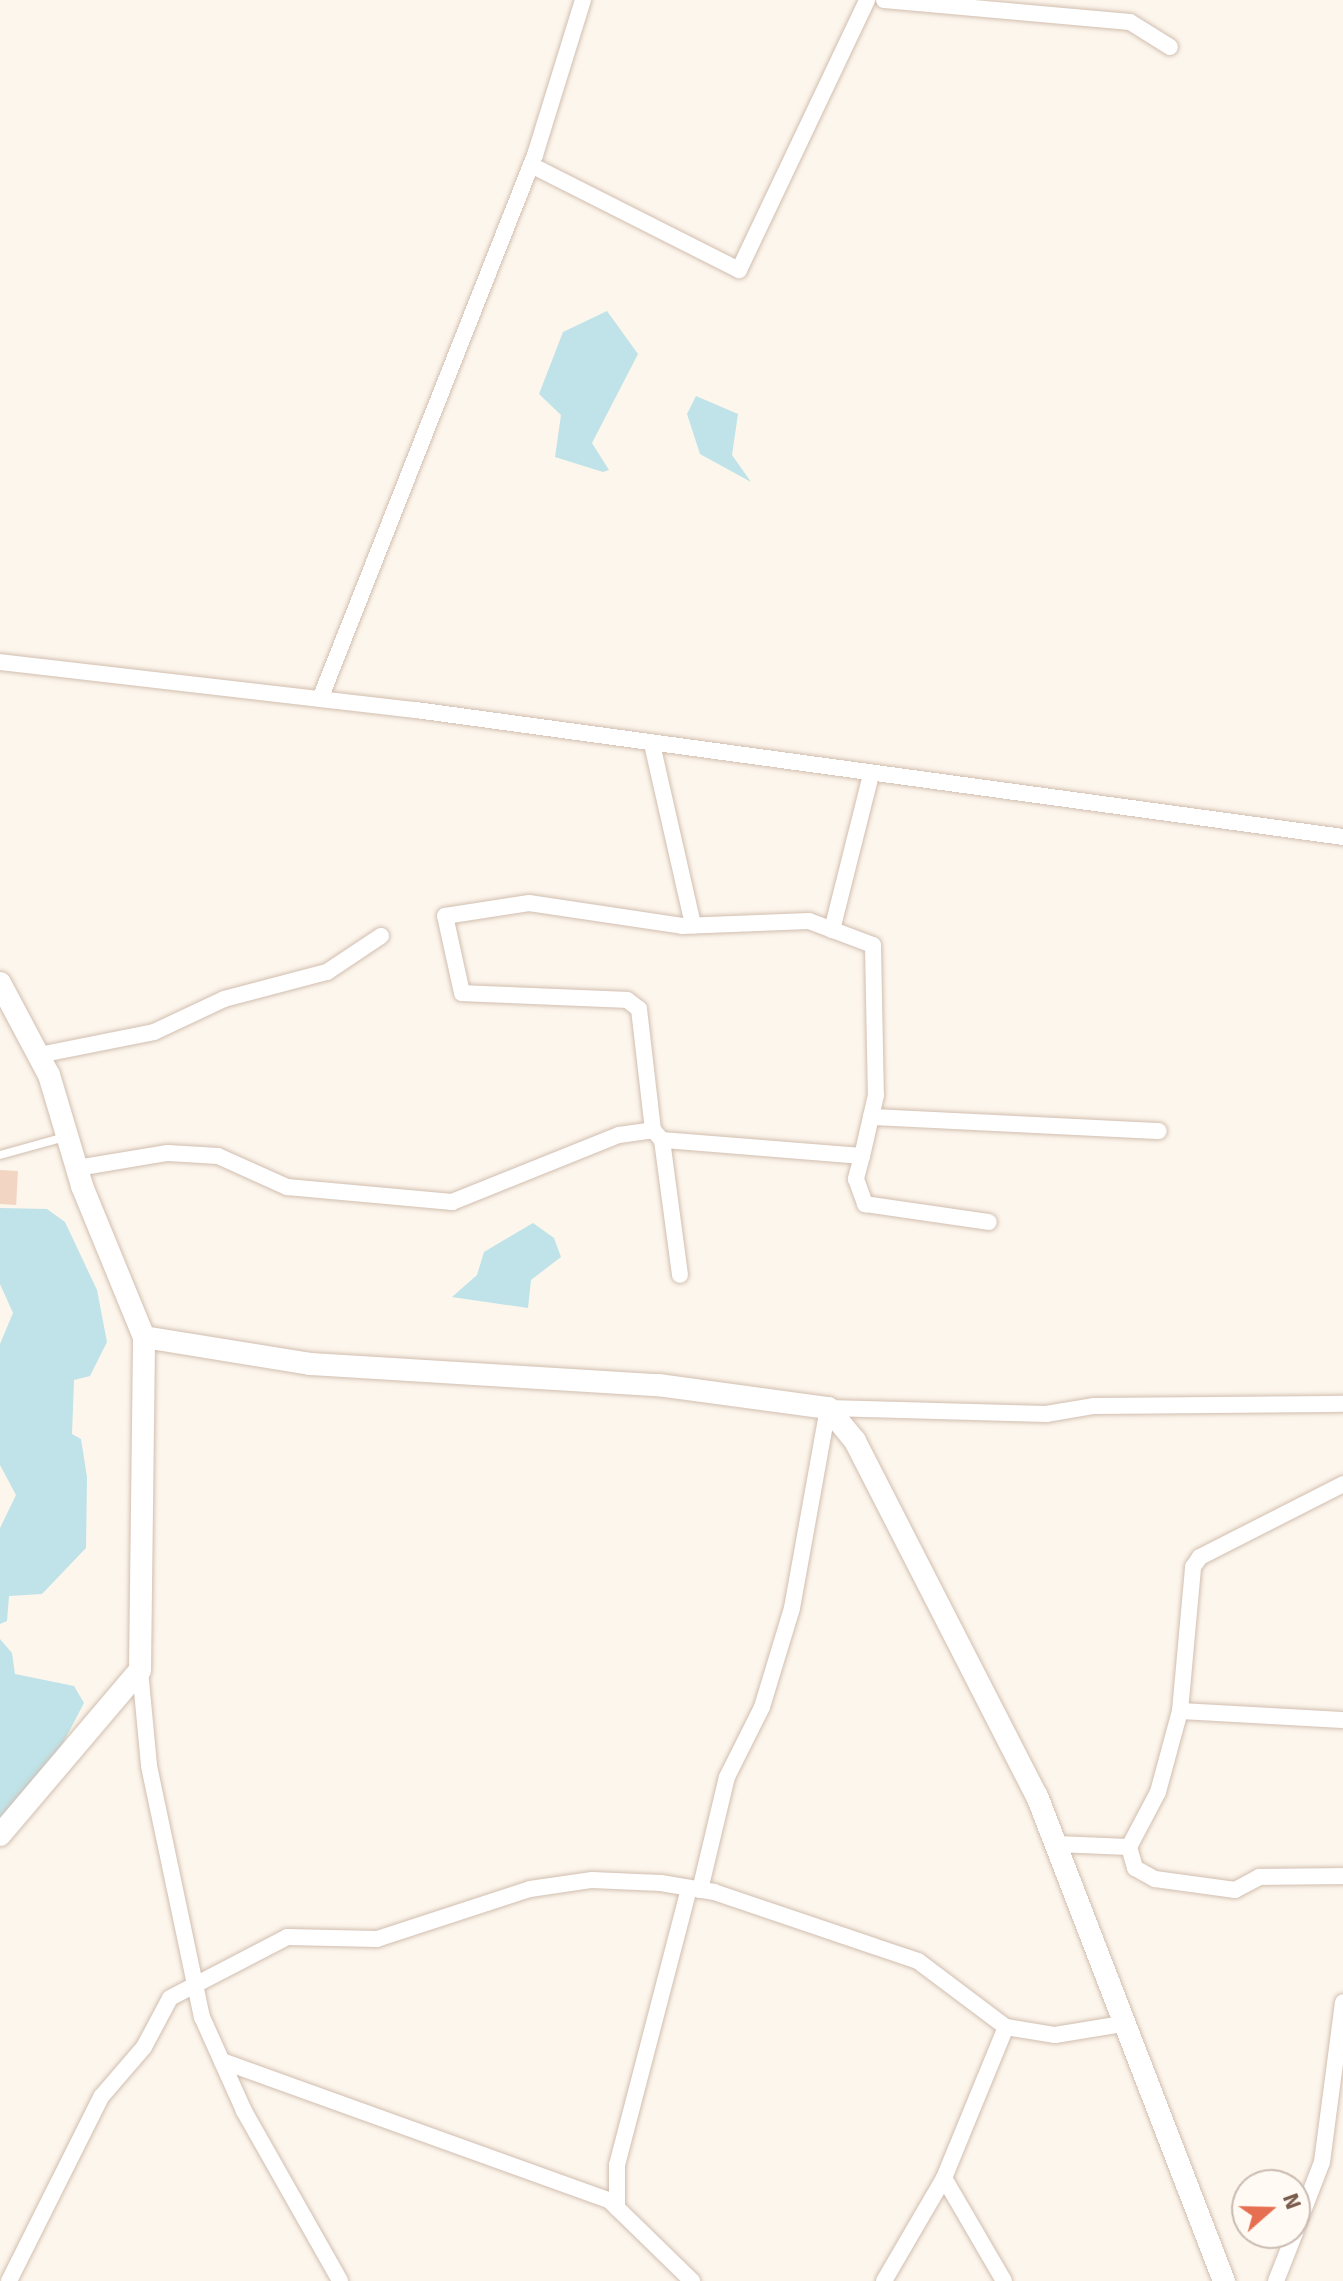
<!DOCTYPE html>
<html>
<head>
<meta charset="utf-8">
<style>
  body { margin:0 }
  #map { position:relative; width:1343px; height:2281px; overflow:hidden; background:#fdf6ec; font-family:Signika,sans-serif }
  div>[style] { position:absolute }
  .water>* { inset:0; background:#bfe3e8 }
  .building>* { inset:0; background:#f3d5c3; transform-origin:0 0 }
  .roads { filter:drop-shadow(0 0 2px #d1beb0) drop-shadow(0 0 2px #d1beb0) }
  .lane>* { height:8px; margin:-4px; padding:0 4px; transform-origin:4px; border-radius:4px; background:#fff }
  .street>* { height:16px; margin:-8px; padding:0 8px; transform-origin:8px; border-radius:8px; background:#fff }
  .secondary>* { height:22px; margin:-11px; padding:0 11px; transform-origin:11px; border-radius:11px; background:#fff }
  span { translate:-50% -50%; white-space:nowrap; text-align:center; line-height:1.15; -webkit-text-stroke:6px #fffaf3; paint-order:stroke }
  .north { position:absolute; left:1231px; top:2169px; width:80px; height:80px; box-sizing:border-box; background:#fffaf3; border:2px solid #cabbb1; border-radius:50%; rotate:70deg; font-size:22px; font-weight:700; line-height:32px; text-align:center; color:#7a5c4d }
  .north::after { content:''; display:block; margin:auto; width:28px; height:36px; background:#e76f51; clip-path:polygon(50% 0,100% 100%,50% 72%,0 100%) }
</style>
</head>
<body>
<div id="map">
  <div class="water">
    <i style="clip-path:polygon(607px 311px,638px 354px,592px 443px,609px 470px,603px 472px,555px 457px,561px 415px,539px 394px,563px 332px)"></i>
    <i style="clip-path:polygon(696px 396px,738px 414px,732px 455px,751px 482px,700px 454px,687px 414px)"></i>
    <i style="clip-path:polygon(0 1208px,47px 1209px,65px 1222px,97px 1290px,107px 1342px,90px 1376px,74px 1380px,72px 1434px,81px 1439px,87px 1477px,86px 1548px,42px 1594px,9px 1596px,7px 1621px,0 1624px,0 1528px,16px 1495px,0 1465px,0 1344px,13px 1313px,0 1284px)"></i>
    <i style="clip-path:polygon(533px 1223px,554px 1238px,561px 1257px,531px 1280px,528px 1308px,452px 1297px,477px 1275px,484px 1252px)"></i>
    <i style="clip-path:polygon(0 1639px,12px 1653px,15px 1674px,74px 1686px,84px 1703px,52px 1764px,0 1821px)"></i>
  </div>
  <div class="building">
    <i style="left:0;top:1170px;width:18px;height:34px;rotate:3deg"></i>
  </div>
  <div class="roads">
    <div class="lane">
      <i style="left:0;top:1155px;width:67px;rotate:-15.5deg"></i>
    </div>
    <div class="street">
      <i style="left:884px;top:0;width:247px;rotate:5.1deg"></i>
      <i style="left:1130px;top:22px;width:47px;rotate:32deg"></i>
      <i style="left:531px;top:165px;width:233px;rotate:26.8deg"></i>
      <i style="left:739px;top:270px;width:299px;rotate:-64.6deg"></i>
      <i style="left:0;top:662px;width:419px;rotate:6.6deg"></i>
      <i style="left:416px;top:710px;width:936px;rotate:7.8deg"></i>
      <i style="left:320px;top:699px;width:585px;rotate:-68.44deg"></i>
      <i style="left:535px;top:155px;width:162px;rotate:-72.8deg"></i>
      <i style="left:652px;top:744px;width:186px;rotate:77.2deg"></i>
      <i style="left:832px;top:930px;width:160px;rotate:-75.9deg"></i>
      <i style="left:39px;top:1055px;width:117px;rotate:-11.3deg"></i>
      <i style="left:154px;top:1032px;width:77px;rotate:-25.2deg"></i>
      <i style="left:224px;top:999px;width:106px;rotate:-14.7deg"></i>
      <i style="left:327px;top:972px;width:65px;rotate:-33.7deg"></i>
      <i style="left:871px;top:1117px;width:288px;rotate:2.8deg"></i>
      <i style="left:662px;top:1140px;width:136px;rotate:82.4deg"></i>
      <i style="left:862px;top:1156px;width:201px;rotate:-175.4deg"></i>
      <i style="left:662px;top:1140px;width:13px;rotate:-132deg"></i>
      <i style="left:653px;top:1130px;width:122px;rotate:-96.6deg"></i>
      <i style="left:639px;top:1009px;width:15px;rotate:-143deg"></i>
      <i style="left:627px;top:1000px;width:165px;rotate:-177.6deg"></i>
      <i style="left:462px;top:993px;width:79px;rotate:-102.4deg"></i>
      <i style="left:445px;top:916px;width:85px;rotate:-8.8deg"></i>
      <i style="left:529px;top:903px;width:155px;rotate:8.5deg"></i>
      <i style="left:682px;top:926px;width:127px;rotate:-2.3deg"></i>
      <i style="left:809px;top:921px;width:68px;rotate:20.6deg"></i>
      <i style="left:873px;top:945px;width:150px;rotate:88.9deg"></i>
      <i style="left:876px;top:1095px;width:63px;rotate:102.9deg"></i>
      <i style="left:862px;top:1156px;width:24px;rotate:105deg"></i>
      <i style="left:856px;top:1179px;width:27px;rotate:70deg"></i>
      <i style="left:865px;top:1204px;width:125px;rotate:8.3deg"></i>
      <i style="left:77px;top:1168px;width:92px;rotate:-9.4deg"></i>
      <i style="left:168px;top:1153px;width:50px;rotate:3.4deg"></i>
      <i style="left:218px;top:1156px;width:76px;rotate:24.2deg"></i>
      <i style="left:287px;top:1187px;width:166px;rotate:5.2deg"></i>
      <i style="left:452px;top:1202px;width:180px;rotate:-21.9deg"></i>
      <i style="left:619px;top:1135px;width:34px;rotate:-8deg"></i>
      <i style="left:140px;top:1670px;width:96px;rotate:84.6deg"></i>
      <i style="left:149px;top:1766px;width:257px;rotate:78.1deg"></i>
      <i style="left:202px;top:2017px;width:103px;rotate:65.9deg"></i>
      <i style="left:244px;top:2111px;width:195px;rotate:60.5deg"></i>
      <i style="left:1180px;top:1711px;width:163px;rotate:3.2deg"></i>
      <i style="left:1057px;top:1844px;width:72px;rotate:2.4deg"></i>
      <i style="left:1129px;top:1847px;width:62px;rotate:-62.2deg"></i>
      <i style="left:1158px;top:1792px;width:84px;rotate:-74.8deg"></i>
      <i style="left:1180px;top:1711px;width:145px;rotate:-84.8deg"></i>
      <i style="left:1193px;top:1567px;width:12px;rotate:-55deg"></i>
      <i style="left:1200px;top:1557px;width:161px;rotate:-27deg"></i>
      <i style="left:1129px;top:1847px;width:22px;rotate:74deg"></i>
      <i style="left:1135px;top:1868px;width:23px;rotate:29deg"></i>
      <i style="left:1155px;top:1879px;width:81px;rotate:7.8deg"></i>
      <i style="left:1235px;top:1890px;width:27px;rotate:-28deg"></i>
      <i style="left:1259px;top:1877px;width:84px;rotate:-0.7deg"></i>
      <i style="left:700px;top:1890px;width:116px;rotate:-76.6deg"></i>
      <i style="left:727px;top:1777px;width:78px;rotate:-63.4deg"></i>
      <i style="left:762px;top:1707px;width:103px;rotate:-73.1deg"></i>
      <i style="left:792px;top:1608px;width:203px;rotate:-79.8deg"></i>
      <i style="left:828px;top:1408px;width:218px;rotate:1.6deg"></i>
      <i style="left:1046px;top:1414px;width:49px;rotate:-9.5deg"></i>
      <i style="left:1094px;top:1406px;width:249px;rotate:-0.5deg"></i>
      <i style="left:222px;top:2061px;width:412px;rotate:19.8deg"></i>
      <i style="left:610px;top:2201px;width:115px;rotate:44.3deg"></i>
      <i style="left:944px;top:2178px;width:119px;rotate:59.8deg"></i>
      <i style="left:617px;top:2208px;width:43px;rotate:-90deg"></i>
      <i style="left:617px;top:2165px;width:286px;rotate:-75.4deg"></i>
      <i style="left:1295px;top:2232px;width:75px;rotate:-68.9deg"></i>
      <i style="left:1322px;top:2162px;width:161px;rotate:-82.5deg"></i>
      <i style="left:9px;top:2281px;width:206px;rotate:-63.4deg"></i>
      <i style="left:101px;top:2097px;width:66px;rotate:-49.3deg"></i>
      <i style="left:144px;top:2047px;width:55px;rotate:-62deg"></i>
      <i style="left:170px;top:1998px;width:132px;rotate:-27.5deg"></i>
      <i style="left:287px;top:1937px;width:90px;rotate:1.3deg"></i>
      <i style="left:377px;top:1939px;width:161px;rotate:-18.1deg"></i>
      <i style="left:530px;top:1889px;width:63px;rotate:-8.3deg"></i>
      <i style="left:592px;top:1880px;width:69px;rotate:2.5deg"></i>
      <i style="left:661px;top:1883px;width:54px;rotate:9.6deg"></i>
      <i style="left:714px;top:1892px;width:215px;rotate:18.7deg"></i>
      <i style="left:918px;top:1961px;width:110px;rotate:36.9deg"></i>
      <i style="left:1006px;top:2027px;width:50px;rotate:9.3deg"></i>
      <i style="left:1055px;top:2035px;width:68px;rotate:-9.3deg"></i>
      <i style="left:884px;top:2281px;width:119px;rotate:-59.8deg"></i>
      <i style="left:944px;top:2178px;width:163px;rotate:-67.7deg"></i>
      <i style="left:1276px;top:2281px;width:52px;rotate:-68.4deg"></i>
    </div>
    <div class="secondary">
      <i style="left:0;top:983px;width:104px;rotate:62deg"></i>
      <i style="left:49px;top:1075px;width:116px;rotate:73.4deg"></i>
      <i style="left:82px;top:1186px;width:163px;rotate:67.7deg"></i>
      <i style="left:144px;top:1337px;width:168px;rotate:9.2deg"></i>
      <i style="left:310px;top:1364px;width:349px;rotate:3.5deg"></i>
      <i style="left:658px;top:1385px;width:172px;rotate:7.7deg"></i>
      <i style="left:828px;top:1408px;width:43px;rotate:50.7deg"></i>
      <i style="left:855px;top:1441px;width:399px;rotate:62.9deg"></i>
      <i style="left:1037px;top:1796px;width:520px;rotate:68.92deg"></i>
      <i style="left:0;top:1835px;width:216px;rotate:-49.7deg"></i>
      <i style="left:140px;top:1670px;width:333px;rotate:-89.3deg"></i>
    </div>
  </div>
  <div class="north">N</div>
</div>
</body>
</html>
